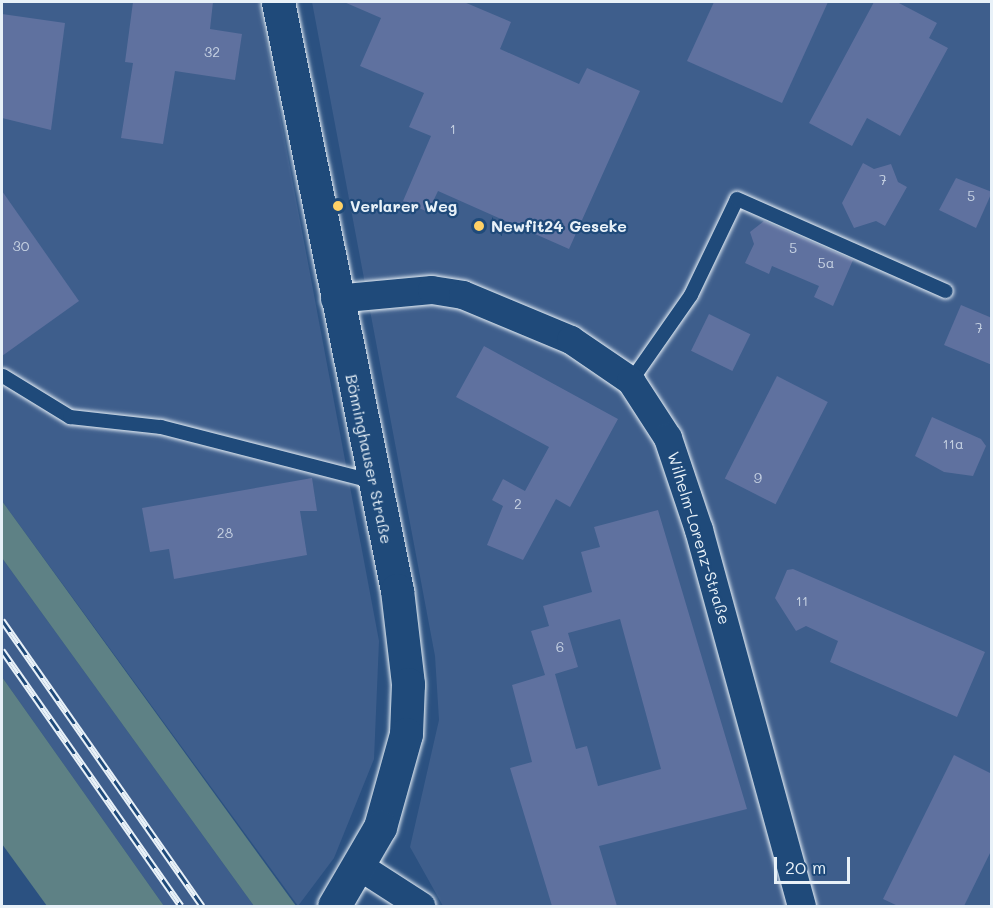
<!DOCTYPE html>
<html>
<head>
<meta charset="utf-8">
<style>
  body { margin:0 }
  #map { position:relative; width:993px; height:908px; overflow:hidden; background:#2b5181; font-family:Mali,sans-serif }
  div>[style] { position:absolute }
  .built>* { inset:0; background:#3e5e8c }
  .green>* { inset:0; background:#5e8185 }
  .building>* { inset:0; background:#5f719f; transform-origin:0 0 }
  .roads { filter:drop-shadow(0 0 2px #e8f1f8) drop-shadow(0 0 2px #e8f1f8) }
  .service>* { height:14px; margin:-7px; padding:0 7px; transform-origin:7px; border-radius:7px; background:#1f4a7a }
  .minor>* { height:28px; margin:-14px; padding:0 14px; transform-origin:14px; border-radius:14px; background:#1f4a7a }
  .secondary>* { height:33px; margin:-16.5px; padding:0 16.5px; transform-origin:16.5px; border-radius:16.5px; background:#1f4a7a }
  .rail>* { height:7px; margin-top:-3.5px; transform-origin:0; background:repeating-linear-gradient(90deg,#1f4a7a 0 14px,#e8f1f8 0 28px); box-sizing:border-box; border-block:2px solid #e8f1f8 }
  .dots>* { width:16px; height:16px; translate:-50% -50%; box-sizing:border-box; border:3px solid #1f4a7a; border-radius:50% }
  span { translate:-50% -50%; white-space:nowrap; text-align:center; line-height:1.15; -webkit-text-stroke:4.5px #1f4a7a; paint-order:stroke }
  .number-label { font-size:14px; color:#c6d1e2 }
  .number-label span { -webkit-text-stroke-width:0 }
  .poi-label { font-size:16px; color:#e8f1f8; font-weight:700 }
  .left { translate:0 -50%; text-align:left }
  .street-label { font-size:16px; color:#e8f1f8 }
  .frame { position:absolute; inset:0; border:3px solid #e8f1f8; pointer-events:none }
  .scale { position:absolute; left:774px; top:857px; width:76px; height:27px; box-sizing:border-box; border:3px solid #e8f1f8; border-top:0; padding-left:8px; font-size:18px; line-height:21px; white-space:nowrap; color:#e8f1f8; -webkit-text-stroke:4px #1f4a7a; paint-order:stroke }
</style>
</head>
<body>
<div id="map">
  <div class="built">
    <i style="clip-path:polygon(2px 2px,259px 2px,379px 641px,374px 759px,334px 858px,298px 906px,2px 501px)"></i>
    <i style="clip-path:polygon(312px 2px,991px 2px,991px 906px,443px 906px,410px 847px,439px 720px,435px 656px)"></i>
    <i style="clip-path:polygon(2px 558px,254px 906px,164px 906px,2px 677px)"></i>
  </div>
  <div class="green">
    <i style="clip-path:polygon(2px 501px,296px 906px,254px 906px,2px 558px)"></i>
    <i style="clip-path:polygon(2px 677px,164px 906px,47px 906px,2px 844px)"></i>
  </div>
  <div class="building">
    <i style="clip-path:polygon(133px 2px,213px 2px,210px 29px,242px 34px,235px 80px,175px 71px,163px 144px,121px 138px,133px 63px,125px 62px)"></i>
    <i style="clip-path:polygon(344px 2px,464px 2px,511px 22px,500px 49px,579px 84px,587px 68px,640px 91px,569px 249px,438px 191px,428px 212px,403px 201px,431px 136px,409px 127px,424px 93px,360px 66px,381px 18px)"></i>
    <i style="clip-path:polygon(714px 2px,828px 2px,782px 103px,687px 61px)"></i>
    <i style="clip-path:polygon(874px 2px,897px 2px,937px 23px,929px 38px,948px 48px,900px 136px,867px 118px,852px 146px,809px 123px)"></i>
    <i style="clip-path:polygon(2px 14px,65px 23px,51px 130px,2px 118px)"></i>
    <i style="clip-path:polygon(863px 163px,874px 169px,891px 164px,898px 182px,907px 187px,885px 226px,876px 221px,854px 228px,842px 203px)"></i>
    <i style="clip-path:polygon(956px 178px,992px 192px,976px 228px,939px 210px)"></i>
    <i style="clip-path:polygon(2px 191px,79px 301px,2px 356px)"></i>
    <i style="clip-path:polygon(764px 221px,853px 260px,833px 306px,814px 297px,819px 286px,772px 266px,769px 274px,745px 263px,754px 244px,750px 232px)"></i>
    <i style="clip-path:polygon(961px 305px,992px 318px,992px 365px,944px 345px)"></i>
    <i style="left:709px;top:314px;width:46px;height:41px;rotate:26deg"></i>
    <i style="clip-path:polygon(484px 346px,618px 419px,570px 507px,556px 499px,523px 560px,487px 545px,503px 506px,492px 500px,503px 479px,525px 491px,549px 447px,456px 397px)"></i>
    <i style="left:777px;top:376px;width:57px;height:115px;rotate:27deg"></i>
    <i style="clip-path:polygon(932px 417px,981px 439px,986px 446px,973px 476px,944px 472px,915px 456px)"></i>
    <i style="clip-path:polygon(312px 478px,317px 511px,300px 511px,307px 555px,174px 579px,169px 549px,150px 552px,142px 508px)"></i>
    <i style="clip-path:polygon(evenodd,658px 510px,747px 809px,599px 846px,617px 906px,552px 906px,510px 768px,532px 762px,512px 685px,545px 675px,531px 631px,549px 626px,543px 606px,592px 592px,581px 552px,600px 547px,594px 527px,658px 510px,620px 619px,661px 769px,598px 786px,587px 746px,576px 749px,555px 674px,578px 667px,568px 633px,620px 619px)"></i>
    <i style="clip-path:polygon(793px 569px,985px 652px,957px 717px,830px 662px,838px 641px,806px 626px,796px 631px,775px 598px,787px 570px)"></i>
    <i style="clip-path:polygon(954px 755px,992px 774px,992px 849px,964px 906px,898px 906px,883px 899px)"></i>
  </div>
  <div class="roads">
    <div class="service">
      <i style="left:3px;top:376px;width:79px;rotate:31.5deg"></i>
      <i style="left:70px;top:417px;width:92px;rotate:6.3deg"></i>
      <i style="left:161px;top:427px;width:218px;rotate:14.4deg"></i>
      <i style="left:631px;top:381px;width:105px;rotate:-55.1deg"></i>
      <i style="left:691px;top:295px;width:106px;rotate:-64.4deg"></i>
      <i style="left:737px;top:199px;width:228px;rotate:23.8deg"></i>
    </div>
    <div class="minor">
      <i style="left:335px;top:299px;width:97px;rotate:-5.3deg"></i>
      <i style="left:432px;top:290px;width:31px;rotate:9deg"></i>
      <i style="left:463px;top:295px;width:117px;rotate:22.6deg"></i>
      <i style="left:571px;top:340px;width:73px;rotate:34.3deg"></i>
      <i style="left:631px;top:381px;width:68px;rotate:57deg"></i>
      <i style="left:668px;top:438px;width:97px;rotate:71.4deg"></i>
      <i style="left:699px;top:530px;width:390px;rotate:74.7deg"></i>
      <i style="left:359px;top:866px;width:74px;rotate:32.8deg"></i>
    </div>
    <div class="secondary">
      <i style="left:278px;top:2px;width:600px;rotate:78.56deg"></i>
      <i style="left:397px;top:590px;width:95px;rotate:83.3deg"></i>
      <i style="left:408px;top:684px;width:50px;rotate:92.3deg"></i>
      <i style="left:406px;top:734px;width:97px;rotate:105.6deg"></i>
      <i style="left:380px;top:827px;width:91px;rotate:120.2deg"></i>
    </div>
  </div>
  <div class="rail">
    <i style="left:2px;top:620px;width:349px;rotate:55deg"></i>
    <i style="left:2px;top:650px;width:312px;rotate:55deg"></i>
  </div>
  <div class="dots">
    <i style="left:338px;top:206px;background:#ffd166"></i>
    <i style="left:479px;top:226px;background:#ffd166"></i>
  </div>
  <div class="number-label">
    <span style="left:212px;top:52px">32</span>
    <span style="left:453px;top:129px">1</span>
    <span style="left:883px;top:180px">7</span>
    <span style="left:971px;top:196px">5</span>
    <span style="left:21px;top:246px">30</span>
    <span style="left:793px;top:248px">5</span>
    <span style="left:826px;top:263px">5a</span>
    <span style="left:979px;top:328px">7</span>
    <span style="left:953px;top:444px">11a</span>
    <span style="left:758px;top:478px">9</span>
    <span style="left:518px;top:504px">2</span>
    <span style="left:225px;top:533px">28</span>
    <span style="left:802px;top:601px">11</span>
    <span style="left:560px;top:647px">6</span>
  </div>
  <div class="poi-label">
    <span class="left" style="left:350px;top:206px">Verlarer Weg</span>
    <span class="left" style="left:491px;top:226px">Newfit24 Geseke</span>
  </div>
  <div class="street-label">
    <span style="left:369px;top:459px;rotate:78deg">Bönninghauser Straße</span>
    <span style="left:699px;top:538px;rotate:73deg">Wilhelm-Lorenz-Straße</span>
  </div>
  <div class="frame"></div>
  <div class="scale">20 m</div>
</div>
</body>
</html>
